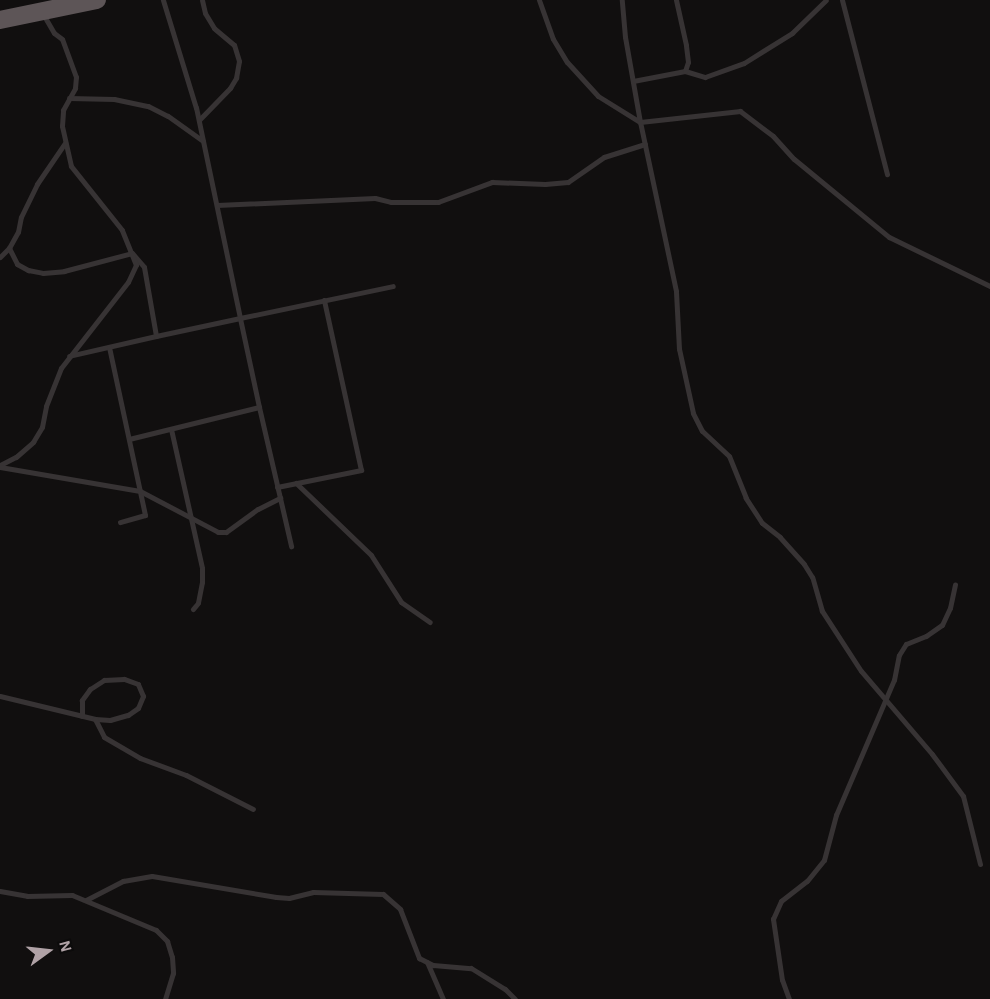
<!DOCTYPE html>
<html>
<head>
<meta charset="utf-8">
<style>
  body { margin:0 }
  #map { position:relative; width:990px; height:999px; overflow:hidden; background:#110f0f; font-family:"Alegreya Sans",sans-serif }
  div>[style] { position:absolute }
  .service>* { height:5px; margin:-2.5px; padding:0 2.5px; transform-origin:2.5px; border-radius:2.5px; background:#373334 }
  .trunk>* { height:18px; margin:-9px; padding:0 9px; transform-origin:9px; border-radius:9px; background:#5d5557 }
  span { translate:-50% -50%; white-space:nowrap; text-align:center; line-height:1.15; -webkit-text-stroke:4.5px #0c0b0b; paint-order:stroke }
  .north { position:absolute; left:18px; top:921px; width:60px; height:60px; -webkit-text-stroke:4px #0c0b0b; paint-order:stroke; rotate:75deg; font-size:16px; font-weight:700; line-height:24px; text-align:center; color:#b0a2a6 }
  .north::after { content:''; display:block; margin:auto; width:21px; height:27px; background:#b0a2a6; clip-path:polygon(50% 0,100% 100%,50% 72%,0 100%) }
</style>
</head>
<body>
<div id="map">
  <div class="service">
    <i style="left:539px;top:0;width:41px;rotate:70.3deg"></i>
    <i style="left:553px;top:39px;width:27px;rotate:59deg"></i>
    <i style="left:567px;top:62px;width:46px;rotate:47.6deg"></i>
    <i style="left:598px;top:96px;width:49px;rotate:31.8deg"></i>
    <i style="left:640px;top:122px;width:86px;rotate:-100deg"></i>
    <i style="left:625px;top:37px;width:37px;rotate:-95deg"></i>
    <i style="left:842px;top:0;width:180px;rotate:75.5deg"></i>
    <i style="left:685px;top:71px;width:21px;rotate:17deg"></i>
    <i style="left:705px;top:77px;width:41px;rotate:-19.7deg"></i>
    <i style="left:744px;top:63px;width:57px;rotate:-32deg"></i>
    <i style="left:792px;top:33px;width:47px;rotate:-44.1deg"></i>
    <i style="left:633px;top:81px;width:53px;rotate:-10.9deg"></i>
    <i style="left:685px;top:71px;width:9px;rotate:-72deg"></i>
    <i style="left:688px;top:62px;width:17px;rotate:-97deg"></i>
    <i style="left:686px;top:45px;width:46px;rotate:-102.5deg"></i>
    <i style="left:69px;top:98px;width:45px;rotate:1.3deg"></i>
    <i style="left:114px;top:99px;width:35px;rotate:12deg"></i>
    <i style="left:148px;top:106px;width:22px;rotate:27deg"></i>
    <i style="left:168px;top:116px;width:43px;rotate:35.5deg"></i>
    <i style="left:199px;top:120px;width:45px;rotate:-45.9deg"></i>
    <i style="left:230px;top:88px;width:12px;rotate:-59deg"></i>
    <i style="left:236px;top:78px;width:17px;rotate:-80deg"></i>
    <i style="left:239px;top:61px;width:17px;rotate:-107deg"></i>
    <i style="left:234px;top:45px;width:26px;rotate:-140deg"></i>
    <i style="left:214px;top:28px;width:17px;rotate:-121deg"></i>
    <i style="left:205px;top:13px;width:13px;rotate:-103deg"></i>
    <i style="left:217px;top:205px;width:158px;rotate:-2.5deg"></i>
    <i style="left:375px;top:198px;width:16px;rotate:14deg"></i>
    <i style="left:391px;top:202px;width:47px"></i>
    <i style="left:438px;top:202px;width:58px;rotate:-20.3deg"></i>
    <i style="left:492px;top:182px;width:53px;rotate:2.2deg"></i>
    <i style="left:545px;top:184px;width:23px;rotate:-5deg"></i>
    <i style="left:568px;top:182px;width:44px;rotate:-34.8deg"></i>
    <i style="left:604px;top:157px;width:43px;rotate:-17.6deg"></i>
    <i style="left:9px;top:248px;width:18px;rotate:63deg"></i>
    <i style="left:17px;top:264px;width:13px;rotate:29deg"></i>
    <i style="left:28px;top:270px;width:15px;rotate:11deg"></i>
    <i style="left:43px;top:273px;width:21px;rotate:-5deg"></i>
    <i style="left:64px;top:271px;width:70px;rotate:-14.8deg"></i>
    <i style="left:132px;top:253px;width:18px;rotate:49deg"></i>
    <i style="left:144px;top:267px;width:70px;rotate:80.1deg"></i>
    <i style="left:156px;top:336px;width:89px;rotate:167.1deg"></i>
    <i style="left:0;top:257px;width:13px;rotate:-45deg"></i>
    <i style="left:9px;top:248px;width:18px;rotate:-61deg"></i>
    <i style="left:18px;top:232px;width:15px;rotate:-79deg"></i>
    <i style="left:21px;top:217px;width:37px;rotate:-64deg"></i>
    <i style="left:37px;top:184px;width:50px;rotate:-55.7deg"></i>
    <i style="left:156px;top:336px;width:86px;rotate:-12.1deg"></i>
    <i style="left:240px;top:318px;width:215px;rotate:-101.8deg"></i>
    <i style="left:196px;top:108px;width:113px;rotate:-107deg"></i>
    <i style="left:109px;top:347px;width:172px;rotate:77.9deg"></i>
    <i style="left:145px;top:515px;width:26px;rotate:164deg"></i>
    <i style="left:259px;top:407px;width:143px;rotate:77deg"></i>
    <i style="left:171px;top:429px;width:142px;rotate:77.4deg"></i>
    <i style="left:202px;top:568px;width:14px;rotate:90deg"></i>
    <i style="left:202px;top:582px;width:21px;rotate:101deg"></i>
    <i style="left:198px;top:603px;width:8px;rotate:130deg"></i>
    <i style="left:129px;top:439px;width:134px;rotate:-13.8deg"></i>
    <i style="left:259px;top:407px;width:91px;rotate:-102.1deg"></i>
    <i style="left:240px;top:318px;width:156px;rotate:-11.8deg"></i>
    <i style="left:0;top:465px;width:18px;rotate:-27deg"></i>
    <i style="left:16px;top:457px;width:23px;rotate:-41deg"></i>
    <i style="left:33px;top:442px;width:17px;rotate:-59deg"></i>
    <i style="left:42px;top:427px;width:21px;rotate:-79deg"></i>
    <i style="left:46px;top:406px;width:41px;rotate:-68.5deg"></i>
    <i style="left:61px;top:368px;width:109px;rotate:-52.1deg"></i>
    <i style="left:128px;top:282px;width:19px;rotate:-65deg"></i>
    <i style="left:136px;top:265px;width:38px;rotate:-112deg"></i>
    <i style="left:122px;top:230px;width:82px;rotate:-128.6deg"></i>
    <i style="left:71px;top:166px;width:41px;rotate:-102.7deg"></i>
    <i style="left:62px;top:126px;width:16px;rotate:-86deg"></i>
    <i style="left:63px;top:110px;width:25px;rotate:-61deg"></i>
    <i style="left:75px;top:88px;width:11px;rotate:-85deg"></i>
    <i style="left:76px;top:77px;width:40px;rotate:-110.2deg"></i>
    <i style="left:62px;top:39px;width:10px;rotate:-143deg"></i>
    <i style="left:54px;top:33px;width:20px;rotate:-120deg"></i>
    <i style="left:0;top:467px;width:142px;rotate:9.7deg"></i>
    <i style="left:140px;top:491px;width:88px;rotate:27.7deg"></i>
    <i style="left:218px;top:532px;width:8px"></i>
    <i style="left:226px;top:532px;width:39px;rotate:-36deg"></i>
    <i style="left:258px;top:509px;width:25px;rotate:-27deg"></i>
    <i style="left:296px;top:483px;width:104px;rotate:43.8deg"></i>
    <i style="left:371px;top:555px;width:56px;rotate:57.4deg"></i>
    <i style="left:401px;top:602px;width:35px;rotate:35deg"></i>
    <i style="left:277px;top:487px;width:86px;rotate:-11.4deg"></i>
    <i style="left:361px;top:470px;width:174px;rotate:-102.3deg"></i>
    <i style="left:0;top:696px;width:98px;rotate:13.6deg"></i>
    <i style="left:95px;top:719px;width:15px;rotate:4deg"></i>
    <i style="left:110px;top:720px;width:19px;rotate:-16deg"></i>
    <i style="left:128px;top:715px;width:12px;rotate:-35deg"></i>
    <i style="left:138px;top:708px;width:13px;rotate:-67deg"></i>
    <i style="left:143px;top:696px;width:13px;rotate:-113deg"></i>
    <i style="left:138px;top:684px;width:15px;rotate:-160deg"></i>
    <i style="left:124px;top:679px;width:20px;rotate:177deg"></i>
    <i style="left:104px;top:680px;width:17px;rotate:147deg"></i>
    <i style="left:90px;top:689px;width:14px;rotate:126deg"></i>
    <i style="left:82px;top:700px;width:16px;rotate:90deg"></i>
    <i style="left:95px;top:719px;width:20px;rotate:63deg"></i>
    <i style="left:104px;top:737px;width:42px;rotate:30.3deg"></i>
    <i style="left:140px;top:758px;width:49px;rotate:20.3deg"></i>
    <i style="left:186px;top:775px;width:75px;rotate:26.9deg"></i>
    <i style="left:980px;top:864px;width:70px;rotate:-104deg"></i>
    <i style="left:963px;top:796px;width:52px;rotate:-126.4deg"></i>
    <i style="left:932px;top:754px;width:109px;rotate:-130.5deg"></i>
    <i style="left:861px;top:671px;width:72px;rotate:-123deg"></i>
    <i style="left:822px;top:611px;width:35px;rotate:-106deg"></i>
    <i style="left:812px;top:577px;width:15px;rotate:-122deg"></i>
    <i style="left:804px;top:564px;width:36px;rotate:-132deg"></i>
    <i style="left:780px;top:537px;width:23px;rotate:-142deg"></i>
    <i style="left:762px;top:523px;width:30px;rotate:-123deg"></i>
    <i style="left:746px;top:498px;width:45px;rotate:-112deg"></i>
    <i style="left:729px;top:456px;width:37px;rotate:-137deg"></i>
    <i style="left:702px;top:431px;width:20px;rotate:-117deg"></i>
    <i style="left:693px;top:413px;width:66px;rotate:-102.3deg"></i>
    <i style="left:679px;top:349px;width:58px;rotate:-93deg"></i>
    <i style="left:676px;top:291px;width:173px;rotate:-102deg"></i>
    <i style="left:640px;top:122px;width:101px;rotate:-6.3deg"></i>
    <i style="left:740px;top:111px;width:41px;rotate:37.1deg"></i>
    <i style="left:773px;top:136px;width:31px;rotate:48deg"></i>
    <i style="left:794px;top:159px;width:123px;rotate:39.4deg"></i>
    <i style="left:889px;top:237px;width:112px;rotate:25.9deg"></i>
    <i style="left:0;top:891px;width:27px;rotate:10deg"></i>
    <i style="left:27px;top:896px;width:45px;rotate:-1.3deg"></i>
    <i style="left:72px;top:895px;width:91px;rotate:22.6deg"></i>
    <i style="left:156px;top:930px;width:16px;rotate:45deg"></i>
    <i style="left:167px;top:941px;width:17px;rotate:73deg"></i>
    <i style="left:172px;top:957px;width:16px;rotate:86deg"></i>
    <i style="left:173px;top:973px;width:27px;rotate:107deg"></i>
    <i style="left:86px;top:900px;width:42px;rotate:-27.2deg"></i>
    <i style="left:123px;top:881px;width:29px;rotate:-10deg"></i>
    <i style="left:152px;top:876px;width:126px;rotate:9.6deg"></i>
    <i style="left:276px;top:897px;width:13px;rotate:4deg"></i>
    <i style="left:289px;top:898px;width:25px;rotate:-14deg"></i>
    <i style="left:313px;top:892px;width:70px;rotate:1.6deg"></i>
    <i style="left:383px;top:894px;width:23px;rotate:41deg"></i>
    <i style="left:400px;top:909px;width:53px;rotate:68.8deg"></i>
    <i style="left:419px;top:958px;width:16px;rotate:27deg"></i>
    <i style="left:433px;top:965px;width:38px;rotate:5deg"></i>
    <i style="left:471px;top:968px;width:40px;rotate:32deg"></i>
    <i style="left:505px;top:989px;width:14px;rotate:45deg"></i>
    <i style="left:427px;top:962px;width:40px;rotate:66.6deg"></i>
    <i style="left:789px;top:999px;width:20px;rotate:-110deg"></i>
    <i style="left:782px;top:980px;width:62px;rotate:-98.4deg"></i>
    <i style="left:773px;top:919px;width:20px;rotate:-66deg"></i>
    <i style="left:781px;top:901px;width:33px;rotate:-38deg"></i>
    <i style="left:807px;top:881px;width:27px;rotate:-51deg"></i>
    <i style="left:824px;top:860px;width:47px;rotate:-75.1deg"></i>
    <i style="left:836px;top:815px;width:147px;rotate:-66.8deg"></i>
    <i style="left:894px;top:680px;width:25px;rotate:-79deg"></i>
    <i style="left:899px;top:655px;width:13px;rotate:-58deg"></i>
    <i style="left:906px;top:644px;width:22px;rotate:-22deg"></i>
    <i style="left:926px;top:636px;width:19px;rotate:-35deg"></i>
    <i style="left:942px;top:625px;width:19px;rotate:-65deg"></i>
    <i style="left:950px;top:608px;width:24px;rotate:-78deg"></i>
  </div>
  <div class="trunk">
    <i style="left:0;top:20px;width:99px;rotate:-11.7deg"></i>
  </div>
  <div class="north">N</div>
</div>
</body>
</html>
